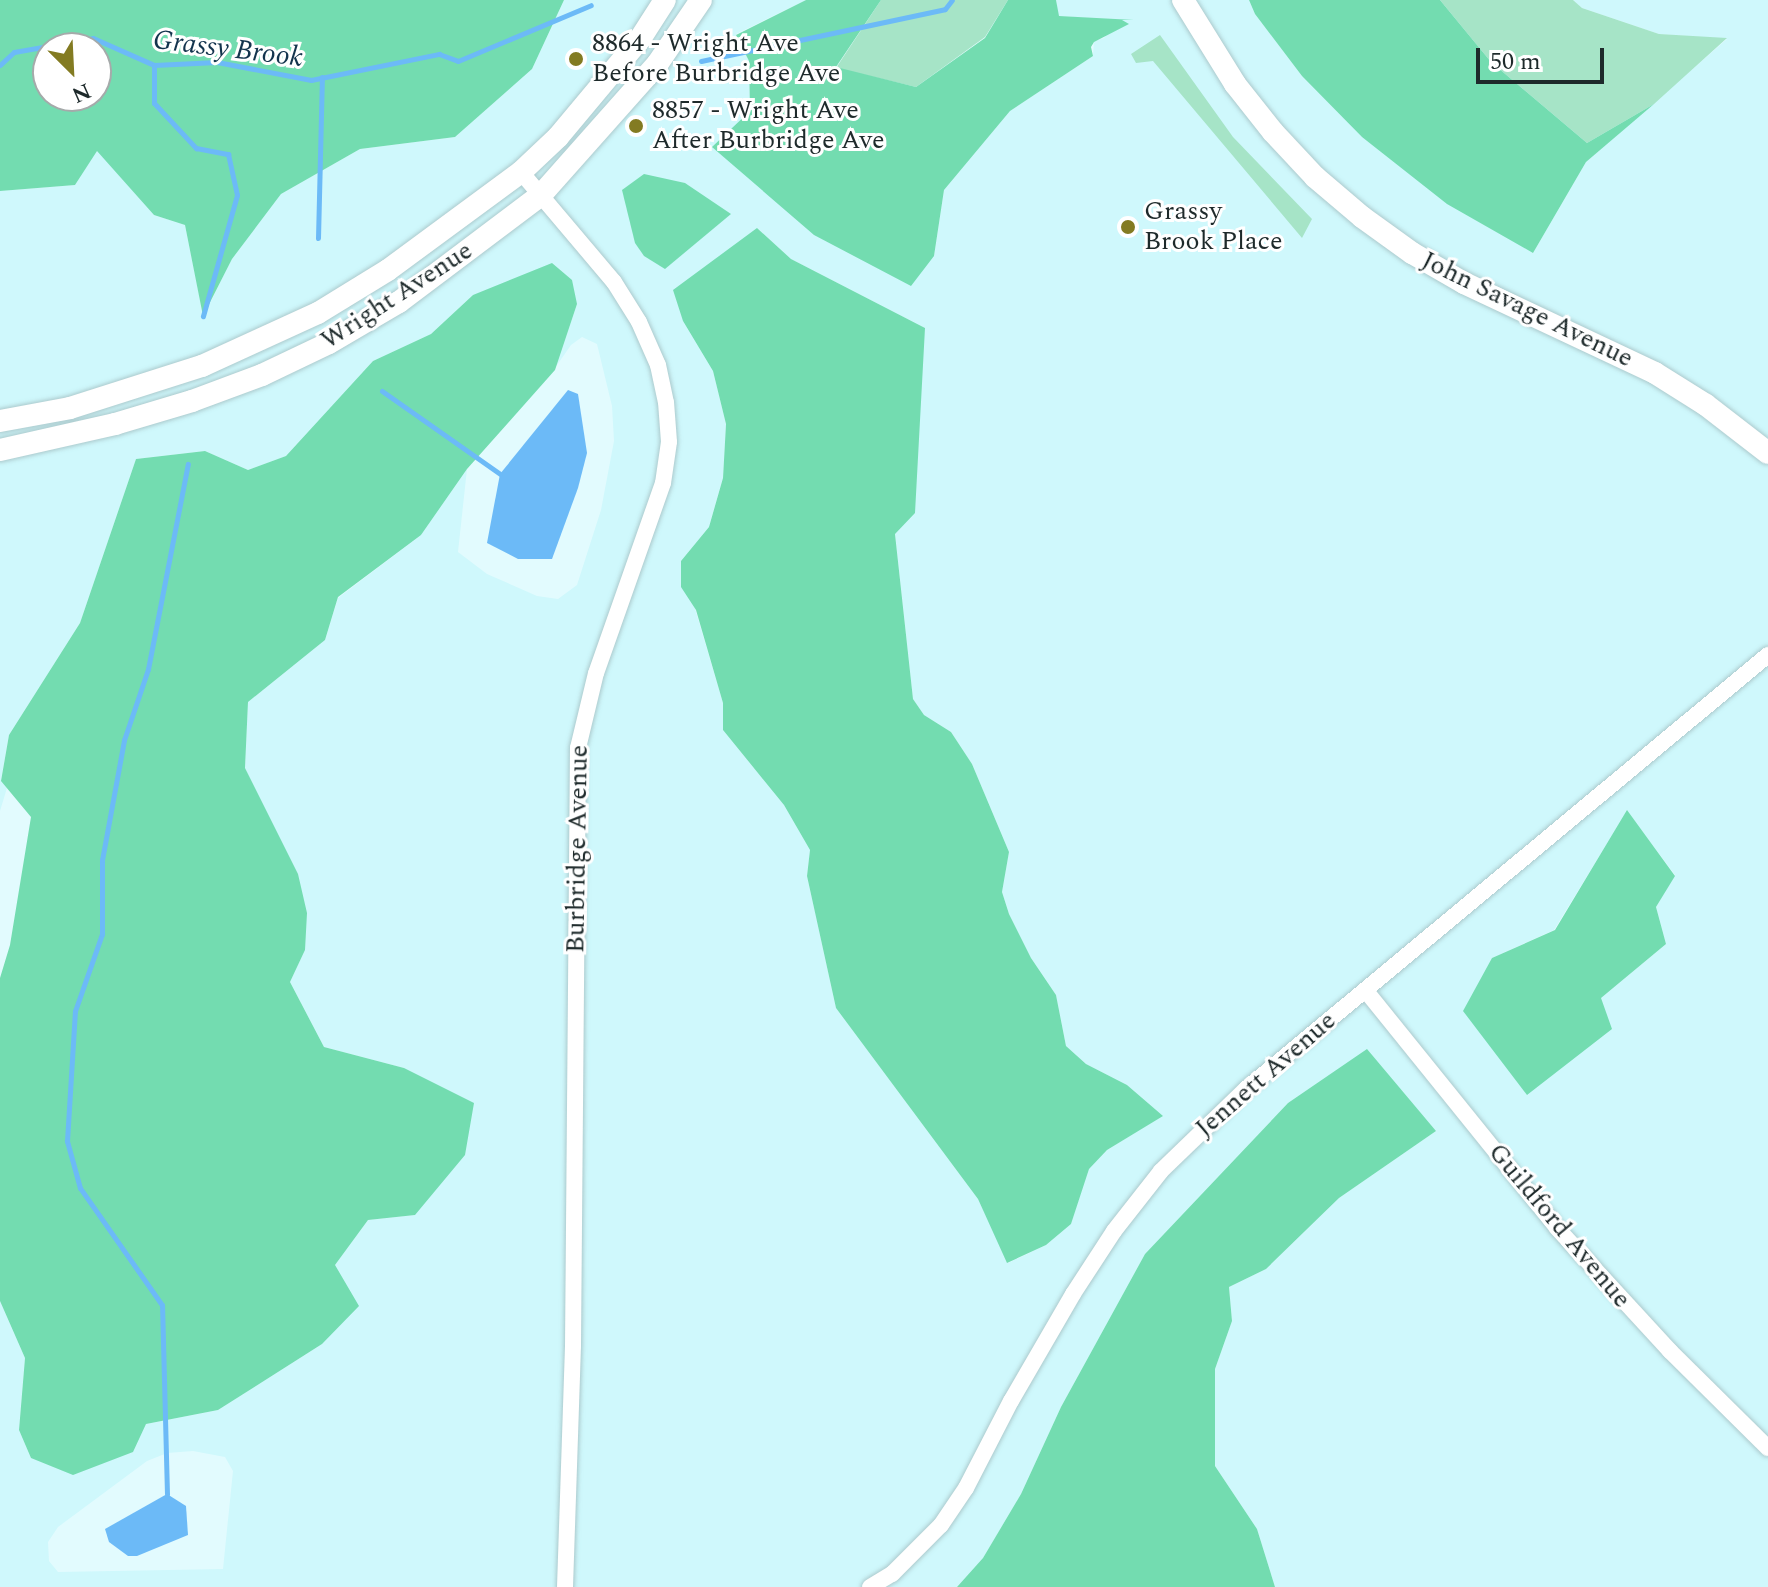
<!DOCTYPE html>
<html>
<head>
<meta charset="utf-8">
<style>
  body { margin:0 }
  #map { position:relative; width:1768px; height:1587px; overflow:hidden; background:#e2fbfe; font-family:Spectral,serif }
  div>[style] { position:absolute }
  .built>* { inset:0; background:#cff8fc }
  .green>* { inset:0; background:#a6e4c7 }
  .forest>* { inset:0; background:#73dcb0 }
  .water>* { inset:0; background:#6cbaf7 }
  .stream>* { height:5px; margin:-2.5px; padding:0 2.5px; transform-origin:2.5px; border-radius:2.5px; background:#6cbaf7 }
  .roads { filter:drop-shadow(0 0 2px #accacd) drop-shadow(0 0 2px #accacd) }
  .minor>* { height:16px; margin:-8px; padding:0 8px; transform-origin:8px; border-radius:8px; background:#fff }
  .secondary>* { height:22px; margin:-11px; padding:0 11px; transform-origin:11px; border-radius:11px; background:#fff }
  .dots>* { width:22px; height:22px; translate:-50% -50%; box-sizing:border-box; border:4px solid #fff; border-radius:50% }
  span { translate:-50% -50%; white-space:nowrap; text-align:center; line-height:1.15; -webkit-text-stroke:6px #fff; paint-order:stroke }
  .poi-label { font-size:26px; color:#1e2a2b }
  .left { translate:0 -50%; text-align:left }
  .street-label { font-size:26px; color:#1e2a2b }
  .water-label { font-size:28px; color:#13344d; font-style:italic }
  .north { position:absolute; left:32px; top:32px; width:80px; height:80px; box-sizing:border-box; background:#fff; border:2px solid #a5aaaa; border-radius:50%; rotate:156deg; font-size:22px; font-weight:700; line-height:32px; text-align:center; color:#1e2a2b }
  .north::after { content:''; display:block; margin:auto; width:28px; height:36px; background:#837b22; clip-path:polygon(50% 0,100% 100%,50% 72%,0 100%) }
  .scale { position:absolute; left:1476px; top:48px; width:128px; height:36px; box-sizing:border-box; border:4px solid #1e2a2b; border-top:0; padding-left:10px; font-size:24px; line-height:28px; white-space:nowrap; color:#1e2a2b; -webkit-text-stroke:6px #fff; paint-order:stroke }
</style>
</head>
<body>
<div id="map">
  <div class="built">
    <i style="clip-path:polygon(evenodd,564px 0,806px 0,736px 34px,749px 61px,750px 111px,934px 256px,944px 190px,1010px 111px,1093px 56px,1094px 41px,1104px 38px,1120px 20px,1058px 16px,1056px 0,1249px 0,1255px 14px,1302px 76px,1362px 137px,1533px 253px,1586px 162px,1727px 39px,1659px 34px,1582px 8px,1573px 0,1768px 0,1768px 1587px,1275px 1587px,1257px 1529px,1215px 1466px,1215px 1369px,1232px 1321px,1229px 1287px,1266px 1269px,1339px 1198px,1436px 1131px,1367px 1050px,1288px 1103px,1145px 1254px,1061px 1407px,1021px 1494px,983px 1558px,957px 1587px,0 1587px,0 1301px,25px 1358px,19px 1430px,31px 1458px,146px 1424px,218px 1410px,322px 1344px,335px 1265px,368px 1220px,415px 1215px,404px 1068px,324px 1047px,290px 982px,305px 950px,269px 821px,245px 768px,248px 702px,325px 640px,338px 598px,421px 535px,467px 469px,458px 552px,487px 574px,537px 596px,558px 599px,577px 585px,601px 510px,614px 441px,612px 406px,597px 344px,582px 337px,571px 345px,555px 368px,577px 304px,473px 295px,431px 334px,373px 361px,286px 456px,248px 470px,205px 451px,136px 459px,80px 623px,9px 735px,1px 780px,7px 788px,0 811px,0 191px,75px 185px,97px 150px,154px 215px,185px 225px,203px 315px,232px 259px,281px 194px,360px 149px,455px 137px,532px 69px,564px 0,757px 228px,791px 259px,925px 328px,895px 533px,913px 699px,924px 715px,951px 732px,972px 764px,1009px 852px,1002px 892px,1009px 914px,1031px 958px,1056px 995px,1066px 1046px,1086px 1064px,1127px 1085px,1162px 1116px,1107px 1150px,1088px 1169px,1071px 1224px,1046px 1245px,1008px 1263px,978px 1199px,836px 1008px,807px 876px,810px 850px,784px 805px,723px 730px,723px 703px,681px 561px,709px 527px,723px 478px,726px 424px,713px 371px,683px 321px,757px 228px,564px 0,1627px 811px,1675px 875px,1656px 907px,1666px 944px,1601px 998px,1492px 958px,1554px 930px,1627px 811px,564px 0,193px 1451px,225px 1457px,233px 1471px,223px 1569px,58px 1572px,49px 1561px,48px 1542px,58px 1527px,147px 1461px,167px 1453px,193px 1451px)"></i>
  </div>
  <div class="green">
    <i style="clip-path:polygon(881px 0,1008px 0,985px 37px,916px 87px,836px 68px)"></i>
    <i style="clip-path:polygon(1440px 0,1573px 0,1582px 8px,1659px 34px,1727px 38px,1654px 104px,1587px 143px,1491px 62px)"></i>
    <i style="clip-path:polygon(1160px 35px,1233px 137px,1312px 219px,1302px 238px,1153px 61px,1136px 63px,1131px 54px)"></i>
  </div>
  <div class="forest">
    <i style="clip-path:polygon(evenodd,0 0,564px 0,532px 69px,455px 137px,360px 149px,281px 194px,232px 259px,203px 316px,185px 225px,154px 215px,97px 151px,75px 185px,0 191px,0 0,48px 48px,96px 48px,96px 96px,48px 96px,48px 48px)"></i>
    <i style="clip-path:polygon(806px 0,881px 0,836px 67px,916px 87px,985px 38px,1008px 0,1056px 0,1059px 16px,1134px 20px,1122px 20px,1129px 24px,1094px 42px,1091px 47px,1093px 56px,1010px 111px,944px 190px,934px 256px,911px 286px,814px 235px,712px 147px,750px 111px,749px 61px,736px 35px)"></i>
    <i style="clip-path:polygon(1249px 0,1440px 0,1491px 62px,1587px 143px,1654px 104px,1586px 162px,1533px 253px,1447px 204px,1362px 137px,1302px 76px,1255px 14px)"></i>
    <i style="clip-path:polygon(644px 174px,685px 183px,731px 214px,665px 269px,644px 256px,635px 243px,622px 190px)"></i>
    <i style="clip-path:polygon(757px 228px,791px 259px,925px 328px,915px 513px,895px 534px,913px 699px,924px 715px,951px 732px,972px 764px,1009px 852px,1002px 892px,1009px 914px,1031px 958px,1056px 995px,1066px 1046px,1086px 1064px,1127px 1085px,1163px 1116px,1107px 1150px,1089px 1169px,1071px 1224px,1046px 1245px,1007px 1263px,978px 1199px,836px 1008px,807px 876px,810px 850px,784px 805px,723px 730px,723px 703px,696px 610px,681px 587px,681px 561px,709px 527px,723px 478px,726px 424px,713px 371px,683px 321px,673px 290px)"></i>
    <i style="clip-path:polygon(552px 263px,572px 280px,577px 304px,555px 370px,467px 469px,421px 535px,338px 597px,325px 640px,248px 702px,245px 768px,298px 874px,307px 913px,305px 950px,290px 982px,324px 1047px,404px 1068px,474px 1103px,465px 1155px,415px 1215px,368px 1220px,335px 1265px,359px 1306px,322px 1344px,218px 1410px,146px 1424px,133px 1452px,73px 1475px,31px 1458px,19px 1430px,25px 1358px,0 1301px,0 978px,10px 945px,31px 817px,1px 781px,9px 735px,80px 623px,136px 459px,205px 451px,248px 470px,286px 456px,373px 361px,431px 334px,473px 295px)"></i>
    <i style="clip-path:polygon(1627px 810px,1675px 876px,1656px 907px,1666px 944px,1601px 998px,1612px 1029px,1527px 1095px,1463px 1011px,1492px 958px,1555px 930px)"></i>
    <i style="clip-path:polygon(1367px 1049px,1436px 1131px,1339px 1198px,1266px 1269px,1229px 1287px,1232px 1321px,1215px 1369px,1215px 1466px,1257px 1529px,1275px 1587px,957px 1587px,983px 1558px,1021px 1494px,1061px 1407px,1145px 1254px,1288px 1103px)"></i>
  </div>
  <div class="water">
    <i style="clip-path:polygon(568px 390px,578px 394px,587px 453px,578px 488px,552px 559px,518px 559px,487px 543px,500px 474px)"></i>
    <i style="clip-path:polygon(167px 1494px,186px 1506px,188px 1535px,137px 1556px,128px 1556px,109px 1542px,105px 1529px)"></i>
  </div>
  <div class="stream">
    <i style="left:701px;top:61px;width:249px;rotate:-12deg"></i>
    <i style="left:945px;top:9px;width:11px;rotate:-52deg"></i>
    <i style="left:0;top:65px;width:19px;rotate:-43deg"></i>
    <i style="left:14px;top:52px;width:80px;rotate:-10deg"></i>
    <i style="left:93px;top:38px;width:67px;rotate:23.9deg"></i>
    <i style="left:154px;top:65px;width:63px;rotate:-2.7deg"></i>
    <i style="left:217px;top:62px;width:96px;rotate:10.8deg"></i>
    <i style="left:311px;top:80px;width:131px;rotate:-11.5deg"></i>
    <i style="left:439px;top:54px;width:20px;rotate:20deg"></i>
    <i style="left:458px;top:61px;width:144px;rotate:-22.8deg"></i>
    <i style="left:154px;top:65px;width:38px;rotate:90deg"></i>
    <i style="left:154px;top:103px;width:62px;rotate:47deg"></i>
    <i style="left:196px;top:148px;width:33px;rotate:11deg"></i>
    <i style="left:228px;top:154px;width:42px;rotate:77.6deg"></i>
    <i style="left:237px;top:195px;width:126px;rotate:105.7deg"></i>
    <i style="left:318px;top:238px;width:161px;rotate:-88.6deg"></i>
    <i style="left:382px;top:391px;width:144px;rotate:35.1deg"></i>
    <i style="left:167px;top:1494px;width:189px;rotate:-91.5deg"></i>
    <i style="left:162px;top:1305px;width:143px;rotate:-125deg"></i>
    <i style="left:80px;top:1188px;width:49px;rotate:-105.5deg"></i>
    <i style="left:67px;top:1141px;width:130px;rotate:-86.5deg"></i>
    <i style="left:75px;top:1011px;width:82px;rotate:-70.7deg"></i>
    <i style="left:102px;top:934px;width:74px;rotate:-90deg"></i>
    <i style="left:102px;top:860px;width:122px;rotate:-79.6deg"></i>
    <i style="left:124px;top:740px;width:75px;rotate:-71.3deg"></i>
    <i style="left:148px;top:669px;width:209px;rotate:-79deg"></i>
  </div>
  <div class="roads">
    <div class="minor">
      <i style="left:521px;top:172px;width:144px;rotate:49.8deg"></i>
      <i style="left:614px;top:282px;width:47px;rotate:58deg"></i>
      <i style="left:639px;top:322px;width:47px;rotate:66.2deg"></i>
      <i style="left:658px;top:365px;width:38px;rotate:78deg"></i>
      <i style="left:666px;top:402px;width:40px;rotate:85.7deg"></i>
      <i style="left:669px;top:442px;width:41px;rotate:98.3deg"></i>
      <i style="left:663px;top:483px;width:201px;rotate:109.4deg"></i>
      <i style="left:596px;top:673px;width:77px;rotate:103.5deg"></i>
      <i style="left:578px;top:748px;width:598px;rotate:90.48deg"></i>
      <i style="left:573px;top:1346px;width:241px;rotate:91.9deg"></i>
      <i style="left:1366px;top:991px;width:304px;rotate:51.1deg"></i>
      <i style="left:1557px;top:1228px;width:167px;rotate:47.4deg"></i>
      <i style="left:1670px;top:1351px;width:138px;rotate:44.7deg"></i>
      <i style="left:870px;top:1587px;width:26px;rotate:-31deg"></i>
      <i style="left:892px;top:1574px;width:69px;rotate:-45deg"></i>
      <i style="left:941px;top:1525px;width:45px;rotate:-56deg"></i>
      <i style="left:966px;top:1488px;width:98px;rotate:-62.7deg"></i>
      <i style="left:1011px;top:1401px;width:124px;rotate:-59.9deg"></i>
      <i style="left:1073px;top:1294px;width:75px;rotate:-56.9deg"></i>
      <i style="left:1114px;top:1231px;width:76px;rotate:-51.9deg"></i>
      <i style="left:1161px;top:1171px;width:118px;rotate:-44deg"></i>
      <i style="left:1246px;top:1089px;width:679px;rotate:-39.74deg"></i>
    </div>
    <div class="secondary">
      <i style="left:1183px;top:0;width:99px;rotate:58.2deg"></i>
      <i style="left:1235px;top:84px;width:61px;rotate:51.6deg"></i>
      <i style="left:1273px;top:132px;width:62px;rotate:47deg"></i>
      <i style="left:1315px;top:177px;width:62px;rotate:40.4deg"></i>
      <i style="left:1362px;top:217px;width:62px;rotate:35.8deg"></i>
      <i style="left:1412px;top:253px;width:60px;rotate:30deg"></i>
      <i style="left:1464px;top:283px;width:211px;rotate:25.2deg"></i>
      <i style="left:1655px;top:373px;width:60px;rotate:32.1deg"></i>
      <i style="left:1706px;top:405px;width:78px;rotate:37.7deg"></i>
      <i style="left:0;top:421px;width:71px;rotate:-10.5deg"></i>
      <i style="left:70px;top:408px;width:139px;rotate:-17.7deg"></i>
      <i style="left:202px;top:366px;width:128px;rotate:-24.6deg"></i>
      <i style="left:318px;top:313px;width:82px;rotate:-31.6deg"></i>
      <i style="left:388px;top:270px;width:165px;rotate:-36.4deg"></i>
      <i style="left:521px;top:172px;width:51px;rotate:-43.4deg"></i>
      <i style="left:558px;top:137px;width:128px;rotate:-50.1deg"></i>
      <i style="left:640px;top:39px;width:46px;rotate:-57.3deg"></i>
      <i style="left:0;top:450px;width:118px;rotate:-12.7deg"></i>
      <i style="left:115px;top:424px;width:80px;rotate:-16.6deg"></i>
      <i style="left:192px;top:401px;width:75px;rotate:-20.4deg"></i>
      <i style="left:262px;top:375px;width:74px;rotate:-25.5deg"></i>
      <i style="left:329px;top:343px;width:81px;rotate:-30.4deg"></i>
      <i style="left:399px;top:302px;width:178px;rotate:-37deg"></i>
      <i style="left:541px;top:195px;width:176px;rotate:-48.4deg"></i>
      <i style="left:658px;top:63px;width:76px;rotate:-55.7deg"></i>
    </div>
  </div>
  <div class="dots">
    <i style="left:576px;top:59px;background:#837b22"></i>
    <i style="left:636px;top:126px;background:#837b22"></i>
    <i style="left:1128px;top:227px;background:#837b22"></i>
  </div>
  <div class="poi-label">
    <span class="left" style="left:592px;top:59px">8864 - Wright Ave<br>Before Burbridge Ave</span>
    <span class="left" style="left:652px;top:126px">8857 - Wright Ave<br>After Burbridge Ave</span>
    <span class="left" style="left:1144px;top:227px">Grassy<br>Brook Place</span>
  </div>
  <div class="street-label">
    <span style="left:397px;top:296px;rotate:-33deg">Wright Avenue</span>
    <span style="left:1527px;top:310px;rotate:26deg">John Savage Avenue</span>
    <span style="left:578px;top:849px;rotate:-89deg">Burbridge Avenue</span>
    <span style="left:1266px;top:1075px;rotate:-41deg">Jennett Avenue</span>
    <span style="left:1559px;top:1226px;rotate:50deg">Guildford Avenue</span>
  </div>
  <div class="water-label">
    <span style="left:228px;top:49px;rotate:7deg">Grassy Brook</span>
  </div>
  <div class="north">N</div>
  <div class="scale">50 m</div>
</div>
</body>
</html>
